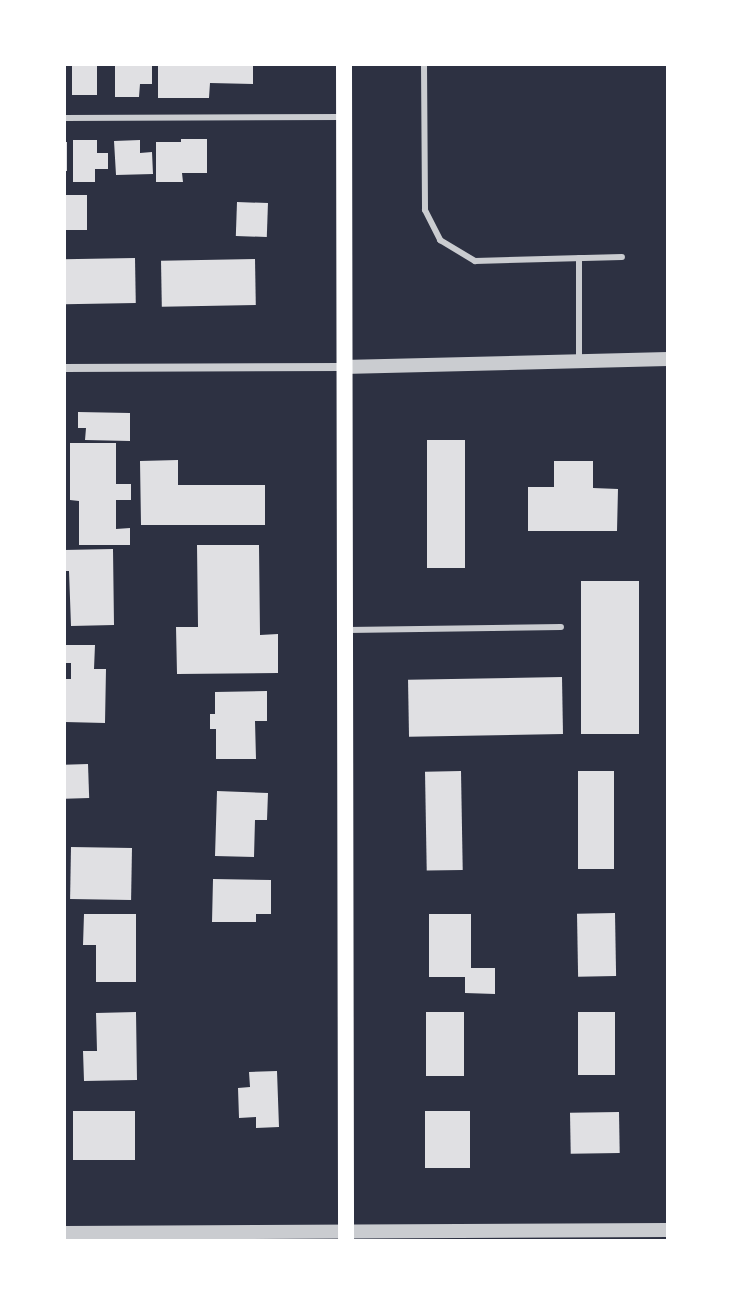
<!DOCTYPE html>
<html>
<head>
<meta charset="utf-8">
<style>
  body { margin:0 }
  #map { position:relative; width:732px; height:1305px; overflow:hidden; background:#2d3142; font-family:"IBM Plex Serif",serif }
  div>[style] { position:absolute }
  .building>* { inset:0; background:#e0e0e3; transform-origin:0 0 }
  .service>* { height:6px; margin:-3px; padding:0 3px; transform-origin:3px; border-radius:3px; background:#caccd0 }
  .minor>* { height:8px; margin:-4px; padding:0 4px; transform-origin:4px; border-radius:4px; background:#caccd0 }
  .tertiary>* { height:14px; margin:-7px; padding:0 7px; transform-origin:7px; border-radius:7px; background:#caccd0 }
  .secondary>* { height:16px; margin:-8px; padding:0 8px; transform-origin:8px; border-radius:8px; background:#fff }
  span { translate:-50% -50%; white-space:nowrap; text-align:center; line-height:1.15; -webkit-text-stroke:6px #fff; paint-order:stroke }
  .frame { position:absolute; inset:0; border:66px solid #fff; pointer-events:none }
</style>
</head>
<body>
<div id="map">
  <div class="building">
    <i style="left:72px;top:64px;width:25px;height:31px"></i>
    <i style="clip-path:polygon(115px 64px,152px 64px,152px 84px,140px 84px,139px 97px,115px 97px)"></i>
    <i style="clip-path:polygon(158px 64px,253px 64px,253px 84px,210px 83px,209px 98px,158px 98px)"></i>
    <i style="clip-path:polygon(181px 139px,207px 139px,207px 173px,182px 173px,183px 182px,156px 182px,156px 142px,181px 142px)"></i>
    <i style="clip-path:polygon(73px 140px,97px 140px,97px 153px,108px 153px,108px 169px,95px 169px,95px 182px,73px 182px)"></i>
    <i style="clip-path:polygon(140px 140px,140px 153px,152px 152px,153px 174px,116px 175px,114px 141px)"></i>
    <i style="left:64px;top:142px;width:3px;height:29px"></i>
    <i style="left:64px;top:195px;width:23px;height:35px"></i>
    <i style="left:237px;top:202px;width:31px;height:34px;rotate:2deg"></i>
    <i style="left:135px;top:258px;width:45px;height:71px;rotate:89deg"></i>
    <i style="left:255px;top:259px;width:46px;height:94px;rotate:89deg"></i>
    <i style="clip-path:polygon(78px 412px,130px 413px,130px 441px,85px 440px,86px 428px,78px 428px)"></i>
    <i style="left:465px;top:440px;width:128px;height:38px;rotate:90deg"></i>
    <i style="clip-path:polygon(70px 443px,116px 443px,116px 484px,131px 484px,131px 500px,116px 500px,116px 529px,130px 528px,130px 545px,79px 545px,79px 501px,70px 500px)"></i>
    <i style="clip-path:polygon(178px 460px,178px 485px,265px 485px,265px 525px,141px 525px,140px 461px)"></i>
    <i style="clip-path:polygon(554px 461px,593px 461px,593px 488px,618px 489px,617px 531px,528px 531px,528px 487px,554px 487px)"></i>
    <i style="clip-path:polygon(197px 545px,259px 545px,260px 635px,278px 634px,278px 673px,177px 674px,176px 627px,198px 627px)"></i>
    <i style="clip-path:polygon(113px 549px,114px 625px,71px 626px,69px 571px,64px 571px,64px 550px)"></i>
    <i style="left:639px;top:581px;width:153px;height:58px;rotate:90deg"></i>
    <i style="clip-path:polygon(64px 645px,95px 645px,94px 669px,106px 669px,105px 723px,65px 722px,65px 679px,71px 679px,71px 663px,64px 663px)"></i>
    <i style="left:562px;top:677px;width:57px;height:154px;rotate:89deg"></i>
    <i style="clip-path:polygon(267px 691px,267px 721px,255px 721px,256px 759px,216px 759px,216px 729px,210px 729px,210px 714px,215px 714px,215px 692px)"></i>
    <i style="left:88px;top:764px;width:34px;height:24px;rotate:88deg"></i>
    <i style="left:461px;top:771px;width:99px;height:36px;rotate:89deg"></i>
    <i style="left:578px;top:771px;width:36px;height:98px"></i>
    <i style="clip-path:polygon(217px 791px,268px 793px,267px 820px,255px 820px,254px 857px,215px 856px)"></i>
    <i style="left:71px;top:847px;width:61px;height:52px;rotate:1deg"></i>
    <i style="clip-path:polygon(213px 879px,271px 880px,271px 914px,256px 914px,256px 922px,212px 922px)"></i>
    <i style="left:615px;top:913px;width:63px;height:38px;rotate:89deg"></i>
    <i style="clip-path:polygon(84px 914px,136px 914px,136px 982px,96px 982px,96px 945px,83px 945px)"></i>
    <i style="clip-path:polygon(429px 914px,471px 914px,471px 968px,495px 968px,495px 994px,465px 993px,465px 977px,429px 977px)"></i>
    <i style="clip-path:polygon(136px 1012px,137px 1080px,84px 1081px,83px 1051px,97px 1051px,96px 1013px)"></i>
    <i style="left:426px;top:1012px;width:38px;height:64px"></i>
    <i style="left:578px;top:1012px;width:37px;height:63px"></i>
    <i style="clip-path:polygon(277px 1071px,279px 1127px,256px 1128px,256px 1117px,239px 1118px,238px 1088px,250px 1087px,249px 1072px)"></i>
    <i style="left:73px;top:1111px;width:62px;height:49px"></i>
    <i style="left:425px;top:1111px;width:45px;height:57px"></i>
    <i style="left:619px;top:1112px;width:41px;height:49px;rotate:89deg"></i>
  </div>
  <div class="service">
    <i style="left:424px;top:64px;width:146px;rotate:89.6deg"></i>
    <i style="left:425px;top:210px;width:34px;rotate:63deg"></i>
    <i style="left:440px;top:240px;width:41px;rotate:31deg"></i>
    <i style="left:475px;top:261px;width:147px;rotate:-1.6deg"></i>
    <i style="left:64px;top:118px;width:280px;rotate:-0.2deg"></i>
    <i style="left:579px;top:361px;width:103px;rotate:-90deg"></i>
    <i style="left:348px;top:630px;width:213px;rotate:-0.8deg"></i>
  </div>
  <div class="minor">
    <i style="left:64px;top:368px;width:279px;rotate:-0.2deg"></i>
  </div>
  <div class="tertiary">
    <i style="left:343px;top:367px;width:325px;rotate:-1.4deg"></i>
    <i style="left:64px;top:1233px;width:604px;rotate:-0.28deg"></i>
  </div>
  <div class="secondary">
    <i style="left:344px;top:64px;width:1177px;rotate:89.9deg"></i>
  </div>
  <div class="frame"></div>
</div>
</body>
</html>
